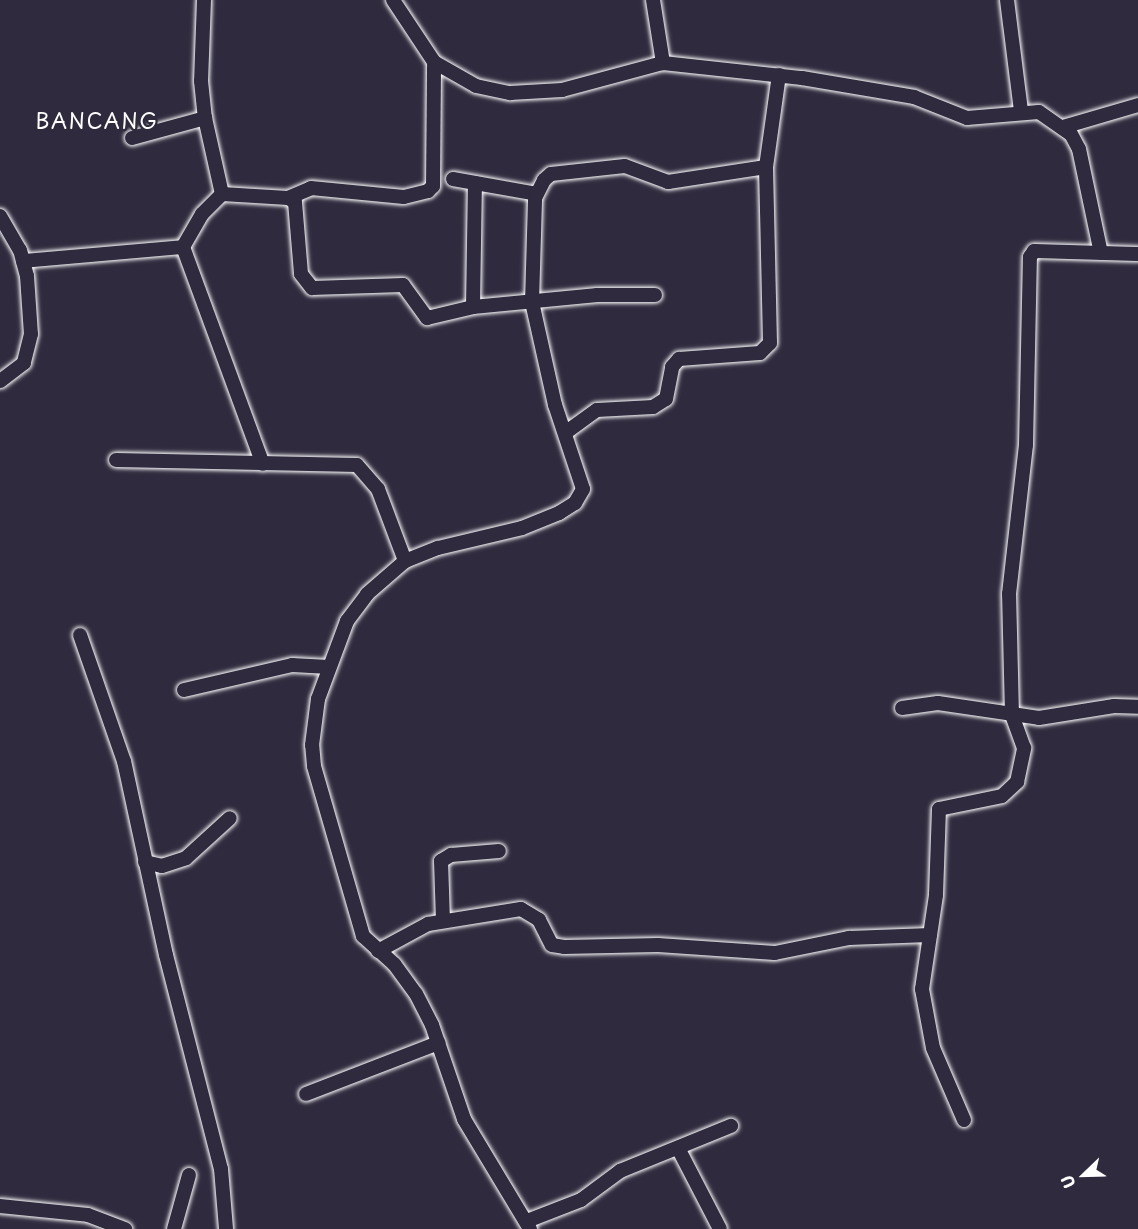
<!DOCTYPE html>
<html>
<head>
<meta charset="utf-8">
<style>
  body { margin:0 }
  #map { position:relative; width:1138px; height:1229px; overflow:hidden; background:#2f2a3d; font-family:"Playpen Sans",sans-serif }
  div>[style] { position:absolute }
  .roads { filter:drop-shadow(0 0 2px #fff) drop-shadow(0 0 2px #fff) }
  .minor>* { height:14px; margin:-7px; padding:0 7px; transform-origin:7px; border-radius:7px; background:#2f2a3d }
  span { translate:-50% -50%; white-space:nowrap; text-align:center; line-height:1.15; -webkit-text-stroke:4.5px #2f2a3d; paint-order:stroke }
  .quarter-label { font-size:21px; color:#fff; letter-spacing:1.5px }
  .north { position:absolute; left:1054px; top:1145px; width:60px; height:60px; -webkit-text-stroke:4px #2f2a3d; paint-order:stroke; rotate:247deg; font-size:16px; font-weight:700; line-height:24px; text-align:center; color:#fff }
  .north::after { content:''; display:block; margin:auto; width:21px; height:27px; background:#fff; clip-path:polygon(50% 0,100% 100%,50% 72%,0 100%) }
</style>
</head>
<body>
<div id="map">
  <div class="roads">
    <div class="minor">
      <i style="left:204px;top:0;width:81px;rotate:92.1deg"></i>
      <i style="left:201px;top:81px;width:37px;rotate:84deg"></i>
      <i style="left:205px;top:118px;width:78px;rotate:77.4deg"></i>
      <i style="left:222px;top:194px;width:66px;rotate:3.5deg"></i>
      <i style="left:288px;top:198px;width:8px;rotate:30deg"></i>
      <i style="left:295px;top:202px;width:72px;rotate:85.2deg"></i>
      <i style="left:301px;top:274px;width:18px;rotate:52deg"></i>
      <i style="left:312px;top:288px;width:91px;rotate:-1.9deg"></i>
      <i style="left:403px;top:285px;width:41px;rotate:54deg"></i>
      <i style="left:427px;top:318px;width:47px;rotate:-13.4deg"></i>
      <i style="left:473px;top:307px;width:124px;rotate:-89.1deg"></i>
      <i style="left:393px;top:0;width:74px;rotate:56.5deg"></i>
      <i style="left:434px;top:62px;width:48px;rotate:29.7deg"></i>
      <i style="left:476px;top:86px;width:35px;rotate:12deg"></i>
      <i style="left:510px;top:93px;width:52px;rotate:-3.3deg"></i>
      <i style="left:562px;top:90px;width:105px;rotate:-15deg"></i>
      <i style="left:663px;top:63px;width:140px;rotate:6.2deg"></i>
      <i style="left:802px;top:78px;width:114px;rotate:9.6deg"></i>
      <i style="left:914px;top:97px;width:57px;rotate:21.6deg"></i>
      <i style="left:967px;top:118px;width:72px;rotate:-4.8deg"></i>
      <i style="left:1039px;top:112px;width:39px;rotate:35deg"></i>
      <i style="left:1071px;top:134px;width:17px;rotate:62deg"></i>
      <i style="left:1079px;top:149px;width:106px;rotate:78.1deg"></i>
      <i style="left:653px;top:0;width:64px;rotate:81deg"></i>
      <i style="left:1007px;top:0;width:112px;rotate:82.8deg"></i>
      <i style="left:1063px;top:127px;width:78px;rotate:-16.3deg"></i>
      <i style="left:132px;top:138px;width:76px;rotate:-15.3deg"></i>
      <i style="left:453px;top:179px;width:85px;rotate:10.1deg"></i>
      <i style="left:288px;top:198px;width:25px;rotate:-23deg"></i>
      <i style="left:311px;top:188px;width:93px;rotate:5.5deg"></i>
      <i style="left:404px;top:197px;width:25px;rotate:-14deg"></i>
      <i style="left:428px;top:191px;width:7px;rotate:-45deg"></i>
      <i style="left:433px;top:186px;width:124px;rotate:-89.5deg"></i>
      <i style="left:0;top:216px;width:39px;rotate:60deg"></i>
      <i style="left:20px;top:250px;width:27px;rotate:75deg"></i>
      <i style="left:27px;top:276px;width:58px;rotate:86.1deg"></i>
      <i style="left:31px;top:334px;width:30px;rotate:104deg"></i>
      <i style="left:24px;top:363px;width:30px;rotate:143deg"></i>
      <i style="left:183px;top:247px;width:38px;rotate:-60deg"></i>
      <i style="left:202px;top:214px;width:28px;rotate:-45deg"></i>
      <i style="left:23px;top:261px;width:161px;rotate:-5deg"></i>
      <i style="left:183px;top:247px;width:231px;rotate:69.8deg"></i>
      <i style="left:473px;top:307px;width:125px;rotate:-5.5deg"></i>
      <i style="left:597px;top:295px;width:58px"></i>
      <i style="left:565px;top:433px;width:39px;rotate:-36deg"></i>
      <i style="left:597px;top:410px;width:56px;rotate:-3.1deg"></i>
      <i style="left:653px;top:407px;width:15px;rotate:-32deg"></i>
      <i style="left:666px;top:399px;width:33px;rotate:-79deg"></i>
      <i style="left:672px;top:367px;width:11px;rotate:-49deg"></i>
      <i style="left:679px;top:359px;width:81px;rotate:-4.2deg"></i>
      <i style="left:760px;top:353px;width:14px;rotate:-45deg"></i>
      <i style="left:770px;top:343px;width:176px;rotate:-91.3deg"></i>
      <i style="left:116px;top:460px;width:241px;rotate:1.2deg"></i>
      <i style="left:357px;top:465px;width:32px;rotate:49deg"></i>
      <i style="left:378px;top:489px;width:77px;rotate:69.4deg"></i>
      <i style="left:80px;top:635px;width:133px;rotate:70.8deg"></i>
      <i style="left:124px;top:761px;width:198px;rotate:77.8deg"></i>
      <i style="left:166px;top:955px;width:221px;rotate:75.6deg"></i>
      <i style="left:221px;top:1169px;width:60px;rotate:85.2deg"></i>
      <i style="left:184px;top:690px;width:111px;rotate:-13deg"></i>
      <i style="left:292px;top:665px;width:37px;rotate:3deg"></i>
      <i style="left:902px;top:708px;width:36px;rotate:-8deg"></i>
      <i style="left:938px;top:703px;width:102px;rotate:8.4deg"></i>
      <i style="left:1039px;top:718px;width:76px;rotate:-9.1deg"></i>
      <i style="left:1114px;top:706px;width:24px;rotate:2deg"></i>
      <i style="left:145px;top:862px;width:17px;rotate:13deg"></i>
      <i style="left:162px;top:866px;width:25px;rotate:-18deg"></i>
      <i style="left:186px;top:858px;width:59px;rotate:-42.3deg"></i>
      <i style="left:443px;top:921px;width:60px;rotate:-91.9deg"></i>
      <i style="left:441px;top:861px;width:12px;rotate:-31deg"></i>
      <i style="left:451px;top:855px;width:48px;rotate:-4.8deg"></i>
      <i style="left:378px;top:951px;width:57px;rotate:-28.4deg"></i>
      <i style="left:428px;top:924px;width:94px;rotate:-9.2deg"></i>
      <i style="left:521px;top:909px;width:21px;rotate:31deg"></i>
      <i style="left:539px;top:920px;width:28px;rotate:63deg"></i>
      <i style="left:552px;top:945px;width:12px;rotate:9deg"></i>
      <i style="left:564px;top:947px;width:94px;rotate:-1.2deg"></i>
      <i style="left:658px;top:945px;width:117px;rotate:3.9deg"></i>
      <i style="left:775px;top:953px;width:76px;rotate:-11.5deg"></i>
      <i style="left:849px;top:938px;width:81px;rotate:-2.1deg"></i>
      <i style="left:306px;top:1094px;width:142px;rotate:-21.1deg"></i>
      <i style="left:964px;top:1120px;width:78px;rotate:-113.3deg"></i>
      <i style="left:933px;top:1048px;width:60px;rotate:-100.6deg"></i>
      <i style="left:922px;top:989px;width:95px;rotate:-81.5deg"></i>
      <i style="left:936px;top:895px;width:86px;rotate:-88deg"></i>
      <i style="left:939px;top:809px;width:64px;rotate:-11.7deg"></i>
      <i style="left:1002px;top:796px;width:21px;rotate:-43deg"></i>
      <i style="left:1017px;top:782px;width:35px;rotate:-78deg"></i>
      <i style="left:1024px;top:748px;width:35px;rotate:-110deg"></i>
      <i style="left:1012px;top:715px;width:121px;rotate:-91.4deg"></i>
      <i style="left:1009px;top:594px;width:150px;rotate:-83.5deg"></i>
      <i style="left:1026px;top:445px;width:188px;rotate:-88.8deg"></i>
      <i style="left:1030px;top:257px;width:7px;rotate:-56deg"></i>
      <i style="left:1034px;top:251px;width:104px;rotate:1.7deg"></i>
      <i style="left:678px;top:1148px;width:91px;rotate:62.6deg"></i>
      <i style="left:0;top:1206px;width:88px;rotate:5.8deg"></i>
      <i style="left:88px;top:1215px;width:40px;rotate:21deg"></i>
      <i style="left:527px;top:1221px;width:58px;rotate:-21.3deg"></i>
      <i style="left:581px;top:1200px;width:49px;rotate:-36.6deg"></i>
      <i style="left:620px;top:1171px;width:120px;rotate:-22.1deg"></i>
      <i style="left:174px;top:1229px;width:56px;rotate:-74.5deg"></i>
      <i style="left:530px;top:1229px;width:128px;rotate:-121deg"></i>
      <i style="left:464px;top:1119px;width:99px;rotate:-108.8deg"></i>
      <i style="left:432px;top:1025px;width:35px;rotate:-117deg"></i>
      <i style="left:416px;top:994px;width:37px;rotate:-126deg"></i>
      <i style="left:394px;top:964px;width:42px;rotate:-137.9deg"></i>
      <i style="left:363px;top:936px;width:177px;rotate:-106.1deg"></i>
      <i style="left:314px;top:766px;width:21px;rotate:-95deg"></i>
      <i style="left:312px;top:745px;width:46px;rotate:-82.6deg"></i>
      <i style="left:318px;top:699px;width:83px;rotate:-69.6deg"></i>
      <i style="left:347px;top:621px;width:34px;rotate:-53deg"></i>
      <i style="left:367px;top:594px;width:50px;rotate:-41deg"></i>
      <i style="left:405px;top:561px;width:35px;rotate:-22deg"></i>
      <i style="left:438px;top:548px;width:86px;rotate:-13.4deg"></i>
      <i style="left:522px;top:528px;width:40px;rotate:-22deg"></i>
      <i style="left:559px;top:513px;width:19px;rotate:-32deg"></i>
      <i style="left:575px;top:503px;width:16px;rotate:-60deg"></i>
      <i style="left:583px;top:489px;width:89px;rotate:-108.4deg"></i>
      <i style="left:555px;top:405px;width:106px;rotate:-102.6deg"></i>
      <i style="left:532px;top:302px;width:104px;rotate:-88.3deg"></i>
      <i style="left:535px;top:198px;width:20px;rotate:-63deg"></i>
      <i style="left:544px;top:180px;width:9px;rotate:-41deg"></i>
      <i style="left:551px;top:174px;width:74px;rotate:-6.2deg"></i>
      <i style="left:625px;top:166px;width:46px;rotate:20.4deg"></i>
      <i style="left:668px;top:182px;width:99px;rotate:-8.7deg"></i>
      <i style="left:766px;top:167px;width:93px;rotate:-82deg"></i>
    </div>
  </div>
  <div class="quarter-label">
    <span style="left:97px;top:120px">BANCANG</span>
  </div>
  <div class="north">U</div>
</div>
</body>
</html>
